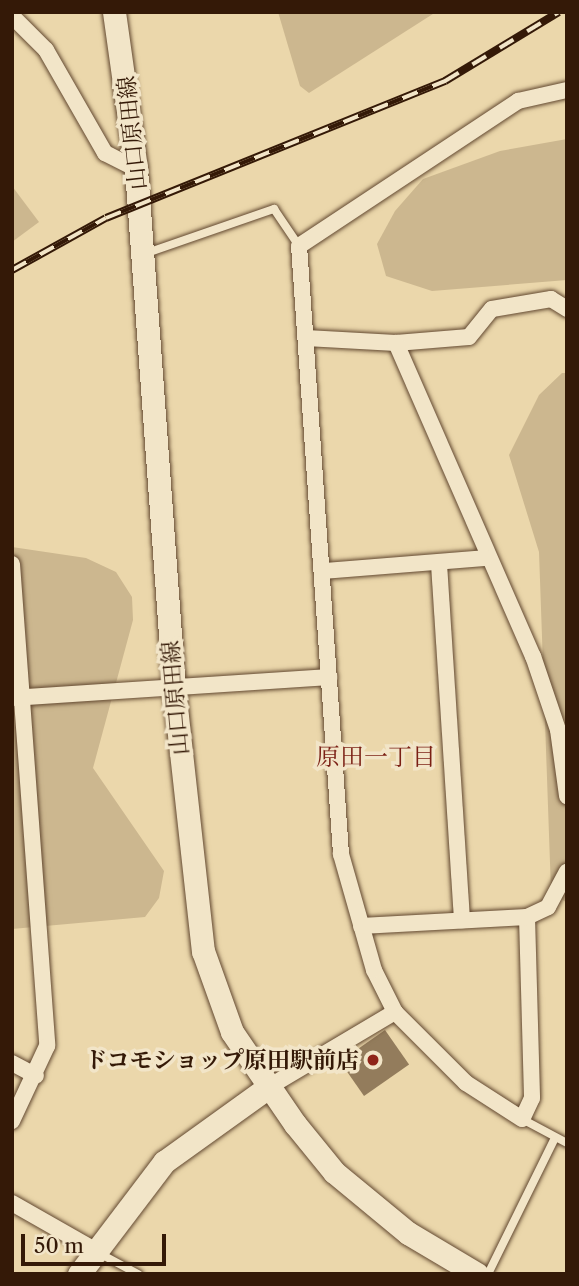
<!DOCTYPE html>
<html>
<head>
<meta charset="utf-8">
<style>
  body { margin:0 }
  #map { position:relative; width:579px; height:1286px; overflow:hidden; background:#ebd7ab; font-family:"Libre Caslon Text","Noto Serif JP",serif }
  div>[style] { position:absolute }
  .green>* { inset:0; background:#ccb78f }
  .building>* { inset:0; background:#937c5c; transform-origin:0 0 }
  .roads { filter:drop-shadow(0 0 2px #624830) drop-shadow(0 0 2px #624830) }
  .lane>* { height:8px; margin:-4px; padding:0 4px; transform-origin:4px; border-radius:4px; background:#f2e5c8 }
  .street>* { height:16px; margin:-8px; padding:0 8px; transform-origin:8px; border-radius:8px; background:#f2e5c8 }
  .secondary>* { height:23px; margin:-11.5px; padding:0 11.5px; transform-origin:11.5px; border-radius:11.5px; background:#f2e5c8 }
  .rail>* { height:8px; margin-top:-4px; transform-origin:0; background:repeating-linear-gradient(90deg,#f2e5c8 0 16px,#341907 0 32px); box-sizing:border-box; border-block:2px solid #341907 }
  .dots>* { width:19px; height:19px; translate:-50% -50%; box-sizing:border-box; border:4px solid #f2e5c8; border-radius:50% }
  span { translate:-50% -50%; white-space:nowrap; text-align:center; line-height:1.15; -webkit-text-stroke:7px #f2e5c8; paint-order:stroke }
  .street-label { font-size:23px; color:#341907 }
  .poi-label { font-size:23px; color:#341907; font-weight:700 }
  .right { translate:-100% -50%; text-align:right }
  .neighbourhood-label { font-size:24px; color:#7a1f14 }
  .frame { position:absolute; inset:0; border:14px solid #341907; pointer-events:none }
  .scale { position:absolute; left:21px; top:1234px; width:145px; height:32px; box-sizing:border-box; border:4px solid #341907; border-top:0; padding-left:9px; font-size:21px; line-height:24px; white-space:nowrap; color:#341907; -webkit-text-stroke:5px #f2e5c8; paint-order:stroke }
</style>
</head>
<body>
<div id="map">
  <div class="green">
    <i style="clip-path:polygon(278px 12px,436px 12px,309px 93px,300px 86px)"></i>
    <i style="clip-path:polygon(567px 139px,567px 280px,432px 291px,386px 276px,377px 244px,395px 211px,423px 179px,500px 151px)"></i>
    <i style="clip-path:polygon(12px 186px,39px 222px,12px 242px)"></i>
    <i style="clip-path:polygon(562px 373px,567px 373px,567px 903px,551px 891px,539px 552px,509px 455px,539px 395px)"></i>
    <i style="clip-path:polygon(12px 547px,86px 558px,116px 572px,132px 597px,133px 620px,93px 768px,164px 871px,159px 898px,145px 917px,12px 929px)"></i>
  </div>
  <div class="building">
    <i style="left:385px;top:1030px;width:42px;height:55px;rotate:55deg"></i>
  </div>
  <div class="roads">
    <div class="lane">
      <i style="left:144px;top:254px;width:138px;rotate:-19.1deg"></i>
      <i style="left:274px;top:209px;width:45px;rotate:56deg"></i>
      <i style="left:522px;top:1119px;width:51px;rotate:28.1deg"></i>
      <i style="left:97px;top:1252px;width:47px;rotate:28.2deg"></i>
      <i style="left:488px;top:1274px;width:152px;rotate:-63.8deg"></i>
    </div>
    <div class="street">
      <i style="left:12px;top:16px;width:48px;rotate:45deg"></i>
      <i style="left:46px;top:50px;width:119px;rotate:60.2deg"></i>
      <i style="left:105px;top:153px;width:35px;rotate:27deg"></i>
      <i style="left:306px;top:338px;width:90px;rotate:3.2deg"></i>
      <i style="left:396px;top:343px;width:73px;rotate:-4.7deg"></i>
      <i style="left:469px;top:337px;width:36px;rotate:-51deg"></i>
      <i style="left:492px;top:309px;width:60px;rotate:-9.6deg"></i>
      <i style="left:551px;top:299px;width:19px;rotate:32deg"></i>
      <i style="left:396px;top:343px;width:342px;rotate:66.4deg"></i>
      <i style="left:533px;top:656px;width:78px;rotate:71.3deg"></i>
      <i style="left:558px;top:730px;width:67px;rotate:82.2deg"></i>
      <i style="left:12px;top:564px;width:483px;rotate:85.8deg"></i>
      <i style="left:47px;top:1046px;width:83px;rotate:115deg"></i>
      <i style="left:439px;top:564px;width:357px;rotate:86.3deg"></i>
      <i style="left:324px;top:571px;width:162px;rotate:-4.6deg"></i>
      <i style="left:12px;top:698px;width:318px;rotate:-3.8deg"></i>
      <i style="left:527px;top:917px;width:181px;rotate:88.4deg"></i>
      <i style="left:532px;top:1098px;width:23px;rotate:115deg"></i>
      <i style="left:522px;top:1119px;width:67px;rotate:-147.3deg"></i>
      <i style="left:466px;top:1083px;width:100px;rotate:-135deg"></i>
      <i style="left:395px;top:1012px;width:47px;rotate:-116.6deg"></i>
      <i style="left:374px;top:970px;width:121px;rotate:-105.9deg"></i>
      <i style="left:341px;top:854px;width:609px;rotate:-93.95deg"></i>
      <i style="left:299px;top:246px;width:263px;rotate:-33.5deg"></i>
      <i style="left:518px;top:101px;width:50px;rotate:-12.7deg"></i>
      <i style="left:361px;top:926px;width:166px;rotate:-3.1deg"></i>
      <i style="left:527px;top:917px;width:23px;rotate:-25deg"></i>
      <i style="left:548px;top:907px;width:40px;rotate:-62deg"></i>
      <i style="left:12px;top:1063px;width:27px;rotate:28deg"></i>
      <i style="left:267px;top:1088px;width:149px;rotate:-30.7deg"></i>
      <i style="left:12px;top:1203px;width:93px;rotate:29.6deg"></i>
    </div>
    <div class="secondary">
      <i style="left:114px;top:12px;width:159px;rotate:82deg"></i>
      <i style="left:136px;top:169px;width:521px;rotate:85.82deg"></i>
      <i style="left:174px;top:689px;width:264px;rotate:83.7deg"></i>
      <i style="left:203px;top:951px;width:86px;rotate:70.3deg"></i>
      <i style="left:232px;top:1032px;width:112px;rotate:55.6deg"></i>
      <i style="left:295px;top:1124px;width:62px;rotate:50.9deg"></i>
      <i style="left:334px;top:1172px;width:96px;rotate:39.5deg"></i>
      <i style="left:408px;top:1233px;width:80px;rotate:30.7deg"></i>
      <i style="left:79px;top:1274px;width:141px;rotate:-52.8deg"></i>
      <i style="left:164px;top:1162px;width:127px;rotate:-35.7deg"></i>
    </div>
  </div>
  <div class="rail">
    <i style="left:12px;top:270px;width:107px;rotate:-29deg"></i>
    <i style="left:106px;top:218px;width:366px;rotate:-22deg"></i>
    <i style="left:445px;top:81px;width:133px;rotate:-31.2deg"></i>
  </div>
  <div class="dots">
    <i style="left:373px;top:1060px;background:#8f2418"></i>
  </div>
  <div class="street-label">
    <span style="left:132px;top:133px;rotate:-96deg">山口原田線</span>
    <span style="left:175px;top:698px;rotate:-95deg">山口原田線</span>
  </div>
  <div class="poi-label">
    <span class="right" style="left:359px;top:1060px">ドコモショップ原田駅前店</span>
  </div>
  <div class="neighbourhood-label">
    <span style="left:376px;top:757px">原田一丁目</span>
  </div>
  <div class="frame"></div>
  <div class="scale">50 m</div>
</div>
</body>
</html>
